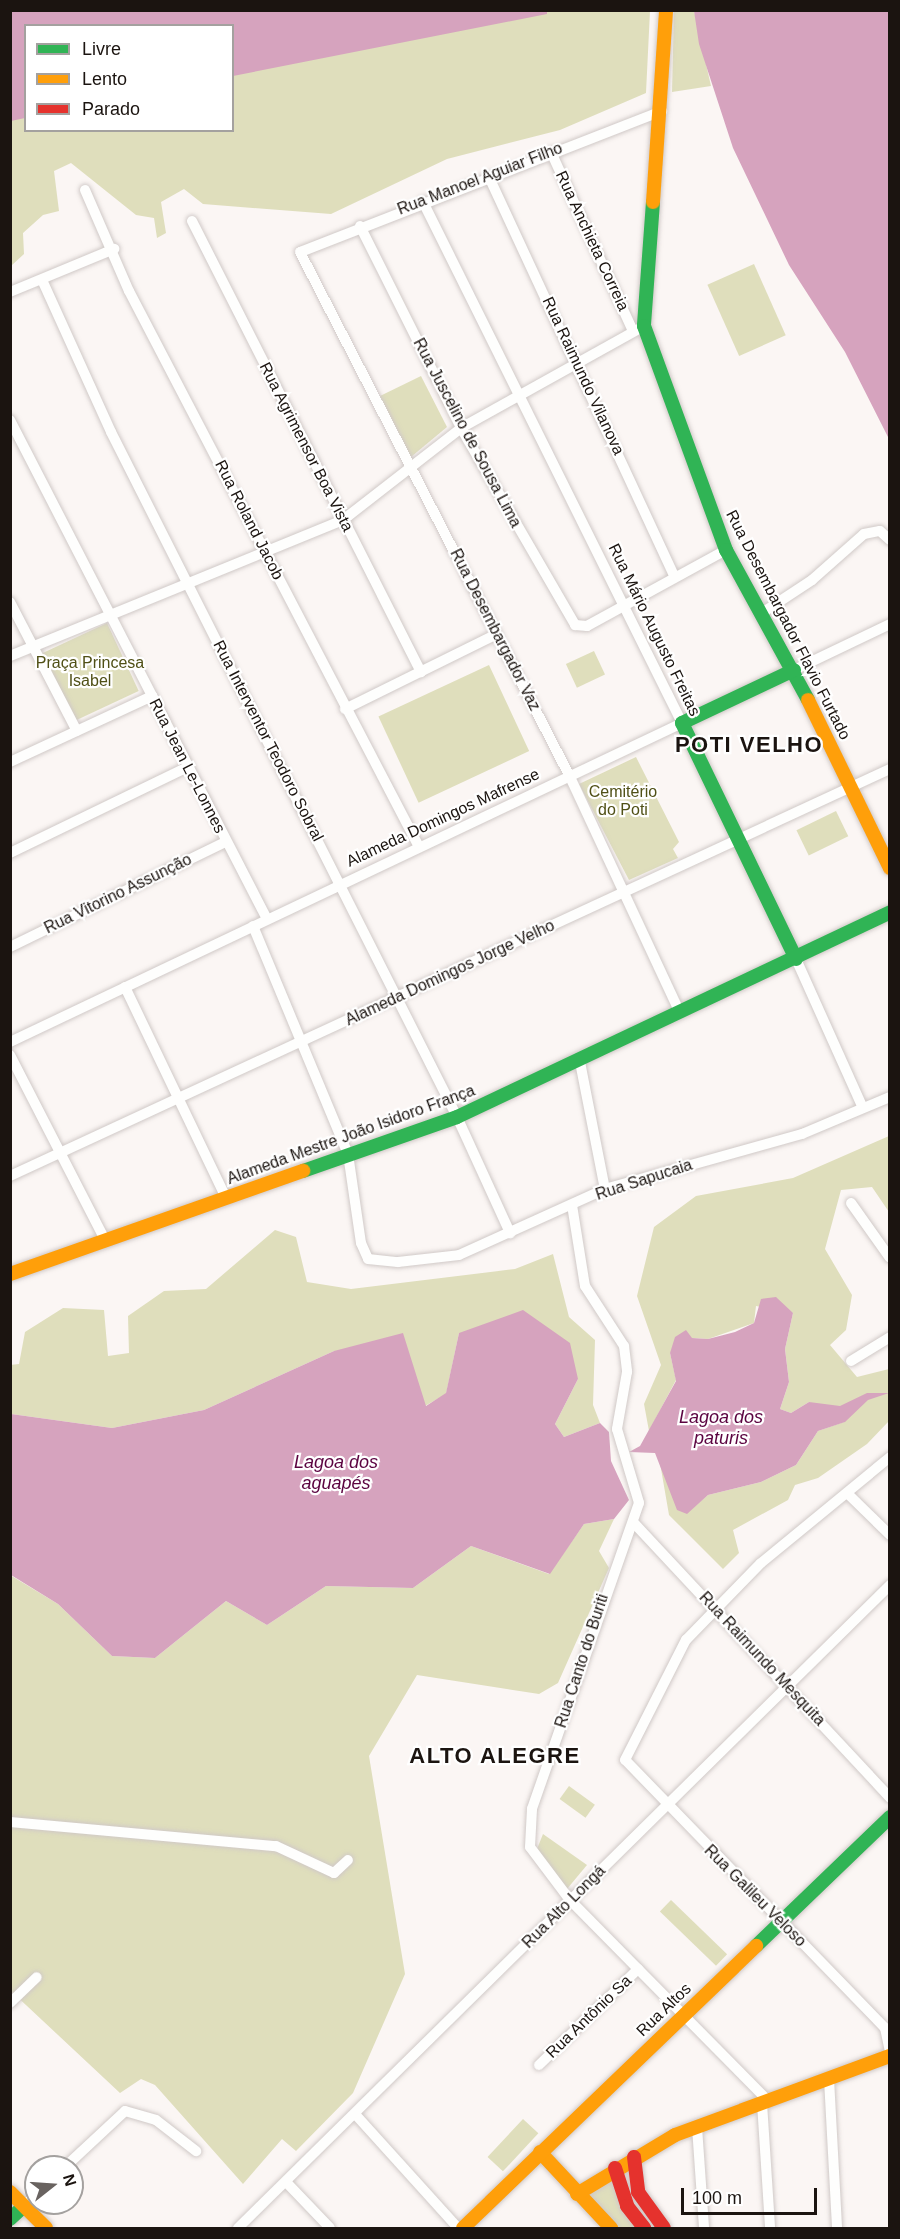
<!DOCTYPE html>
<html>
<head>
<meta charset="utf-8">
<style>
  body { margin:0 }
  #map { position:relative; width:900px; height:2239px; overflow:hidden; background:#fbf6f4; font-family:Arial,sans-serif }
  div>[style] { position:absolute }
  .green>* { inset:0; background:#dfdebc; transform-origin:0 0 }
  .water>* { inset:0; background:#d6a3be }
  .roads { filter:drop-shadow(0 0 2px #d0c9c7) drop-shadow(0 0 2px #d0c9c7) }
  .street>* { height:10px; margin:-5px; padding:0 5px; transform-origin:5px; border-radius:5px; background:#fefefd }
  .fast>* { height:14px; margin:-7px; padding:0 7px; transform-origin:7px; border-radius:7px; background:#30b455 }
  .slow>* { height:14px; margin:-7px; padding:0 7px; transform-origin:7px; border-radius:7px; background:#ff9f0a }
  .jam>* { height:14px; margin:-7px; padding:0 7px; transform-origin:7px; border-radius:7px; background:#e5322d }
  span { translate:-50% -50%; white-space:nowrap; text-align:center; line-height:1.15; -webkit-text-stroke:4.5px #fff; paint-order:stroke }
  .street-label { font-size:16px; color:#1b1410 }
  .park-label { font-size:16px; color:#505016 }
  .water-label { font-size:18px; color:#5b0340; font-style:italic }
  .district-label { font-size:22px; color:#1b1410; font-weight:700; letter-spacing:1.5px }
  .frame { position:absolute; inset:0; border:12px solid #1b1410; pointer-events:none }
  .legend { position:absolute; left:24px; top:24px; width:210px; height:108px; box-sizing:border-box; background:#fff; border:2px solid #a4a19f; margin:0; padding:8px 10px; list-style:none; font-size:18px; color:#1b1410 }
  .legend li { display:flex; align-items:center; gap:12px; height:30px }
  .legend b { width:30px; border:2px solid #a4a19f }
  .north { position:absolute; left:24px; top:2155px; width:60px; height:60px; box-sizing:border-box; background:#fff; border:2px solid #a4a19f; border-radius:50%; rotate:73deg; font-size:16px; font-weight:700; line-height:24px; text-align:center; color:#1b1410 }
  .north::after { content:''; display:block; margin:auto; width:21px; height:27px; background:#696360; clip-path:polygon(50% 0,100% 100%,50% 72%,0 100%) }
  .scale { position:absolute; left:681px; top:2188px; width:136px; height:27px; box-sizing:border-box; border:3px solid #1b1410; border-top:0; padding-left:8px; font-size:18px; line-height:21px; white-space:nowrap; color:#1b1410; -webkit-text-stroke:4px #fff; paint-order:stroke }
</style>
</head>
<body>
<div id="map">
  <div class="green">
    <i style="clip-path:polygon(evenodd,11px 11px,650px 11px,646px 93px,560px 130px,447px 159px,331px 214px,203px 204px,184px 189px,161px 202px,166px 233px,157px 238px,154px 218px,136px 215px,71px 163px,54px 171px,59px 211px,43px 215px,23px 233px,24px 254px,11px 266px,11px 11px,26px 26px,232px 26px,232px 130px,26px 130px,26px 26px)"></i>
    <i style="clip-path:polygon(674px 11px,694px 11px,711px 86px,672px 92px)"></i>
    <i style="left:754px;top:264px;width:78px;height:51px;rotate:66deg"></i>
    <i style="clip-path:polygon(421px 376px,447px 427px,411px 457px,380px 396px)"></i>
    <i style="left:107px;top:623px;width:75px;height:72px;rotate:65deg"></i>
    <i style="left:594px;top:651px;width:26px;height:31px;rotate:65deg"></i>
    <i style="left:489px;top:665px;width:95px;height:122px;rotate:65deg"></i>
    <i style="clip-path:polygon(636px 757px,679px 842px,673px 849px,678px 858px,629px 880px,579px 784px)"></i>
    <i style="left:836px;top:811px;width:28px;height:44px;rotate:64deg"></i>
    <i style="clip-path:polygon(889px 1136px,889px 1212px,872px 1187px,841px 1190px,825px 1249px,852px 1295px,846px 1330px,830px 1345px,857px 1377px,889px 1369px,889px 1421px,867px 1444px,818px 1478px,795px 1485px,788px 1500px,733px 1530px,739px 1553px,723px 1569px,669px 1515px,660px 1463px,687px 1513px,708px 1495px,761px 1482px,796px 1465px,818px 1431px,844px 1422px,809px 1402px,791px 1413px,780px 1409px,789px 1382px,785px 1349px,793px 1313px,756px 1306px,754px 1323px,708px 1339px,692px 1338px,670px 1353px,676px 1380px,649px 1431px,644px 1404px,661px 1365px,637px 1296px,654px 1227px,696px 1196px,793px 1178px)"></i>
    <i style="clip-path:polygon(275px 1230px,296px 1237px,307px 1282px,351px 1289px,515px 1269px,553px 1254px,569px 1317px,595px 1340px,593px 1405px,600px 1423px,564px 1437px,555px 1424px,578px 1379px,459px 1333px,446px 1394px,425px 1406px,334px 1351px,204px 1410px,112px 1428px,11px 1414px,10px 1365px,19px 1364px,25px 1332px,63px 1308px,104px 1310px,108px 1356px,129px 1353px,128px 1316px,164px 1291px,206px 1289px)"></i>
    <i style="clip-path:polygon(614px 1519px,599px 1551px,609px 1568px,558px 1683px,539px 1694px,417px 1675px,369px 1756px,405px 1974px,353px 2093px,296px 2151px,282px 2139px,243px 2184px,155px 2085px,141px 2079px,120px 2093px,11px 1991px,10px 1575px,58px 1604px,112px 1656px,155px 1658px,226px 1601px,267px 1625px,326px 1586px,413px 1588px,471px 1546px,549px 1574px,584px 1524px)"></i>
    <i style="left:569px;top:1786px;width:32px;height:16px;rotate:36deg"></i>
    <i style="clip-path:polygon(543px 1834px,587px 1865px,567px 1889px,537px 1849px)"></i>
    <i style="left:671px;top:1900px;width:78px;height:16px;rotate:44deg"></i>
    <i style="left:523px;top:2119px;width:21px;height:52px;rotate:43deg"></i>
    <i style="clip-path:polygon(611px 2175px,638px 2228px,616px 2228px,583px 2194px)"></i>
  </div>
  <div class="water">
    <i style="clip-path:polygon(11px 10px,547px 10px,547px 14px,233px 76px,232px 26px,26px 26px,25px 118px,11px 121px)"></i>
    <i style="clip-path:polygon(694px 11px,889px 11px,889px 439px,845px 352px,789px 265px,733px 148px,699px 44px)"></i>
    <i style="clip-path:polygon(776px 1297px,793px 1313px,785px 1349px,789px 1382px,780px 1409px,791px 1413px,809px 1402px,840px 1406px,867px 1393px,889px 1393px,868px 1400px,845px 1422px,818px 1431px,796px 1465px,761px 1482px,708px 1495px,687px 1514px,677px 1510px,655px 1453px,629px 1452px,640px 1446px,676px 1381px,670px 1353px,675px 1337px,686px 1330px,692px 1338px,708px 1339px,735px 1332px,754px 1323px,761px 1299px)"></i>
    <i style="clip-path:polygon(523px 1310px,570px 1343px,578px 1379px,555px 1424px,564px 1437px,600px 1423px,609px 1432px,611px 1461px,629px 1500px,614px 1519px,584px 1524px,550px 1574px,471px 1546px,413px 1588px,326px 1586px,267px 1625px,226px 1601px,155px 1658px,112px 1656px,58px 1604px,11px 1575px,11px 1414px,112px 1428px,204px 1410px,334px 1351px,403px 1333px,426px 1406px,446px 1393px,459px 1333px)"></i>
  </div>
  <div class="roads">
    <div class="street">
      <i style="left:662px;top:111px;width:388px;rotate:158.7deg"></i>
      <i style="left:300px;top:252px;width:590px;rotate:62.78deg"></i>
      <i style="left:570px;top:777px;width:260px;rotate:65deg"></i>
      <i style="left:551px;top:152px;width:197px;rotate:65.4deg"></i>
      <i style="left:489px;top:177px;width:441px;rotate:65.1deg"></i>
      <i style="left:85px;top:190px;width:110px;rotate:66.5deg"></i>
      <i style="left:129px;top:291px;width:627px;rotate:62.45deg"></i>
      <i style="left:192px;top:221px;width:506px;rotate:63.08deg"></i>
      <i style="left:360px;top:226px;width:226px;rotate:63.4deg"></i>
      <i style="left:461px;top:428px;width:228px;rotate:59.9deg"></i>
      <i style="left:575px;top:625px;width:12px;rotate:5deg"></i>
      <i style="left:587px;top:626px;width:158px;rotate:-28.7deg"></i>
      <i style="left:43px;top:282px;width:165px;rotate:65.6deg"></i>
      <i style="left:111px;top:432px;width:767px;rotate:63.2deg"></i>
      <i style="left:457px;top:1117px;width:128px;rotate:65.4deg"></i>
      <i style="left:10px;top:292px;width:113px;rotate:-22.5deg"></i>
      <i style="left:10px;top:420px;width:561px;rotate:62.75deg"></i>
      <i style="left:10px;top:602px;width:145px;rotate:62.6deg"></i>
      <i style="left:762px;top:613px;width:60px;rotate:-33.4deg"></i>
      <i style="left:812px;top:580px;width:69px;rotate:-41.5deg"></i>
      <i style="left:864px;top:534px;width:16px;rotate:-11deg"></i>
      <i style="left:880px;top:531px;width:13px;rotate:42deg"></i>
      <i style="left:10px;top:656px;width:360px;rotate:-22.2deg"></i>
      <i style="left:343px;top:520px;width:150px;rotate:-37.9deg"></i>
      <i style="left:461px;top:428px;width:210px;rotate:-29.1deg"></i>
      <i style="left:794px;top:670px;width:106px;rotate:-25.6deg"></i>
      <i style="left:345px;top:709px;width:169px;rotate:-26.3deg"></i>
      <i style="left:10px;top:762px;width:157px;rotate:-24.9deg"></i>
      <i style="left:10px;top:853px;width:198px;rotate:-25.8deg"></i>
      <i style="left:253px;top:926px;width:247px;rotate:67.4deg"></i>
      <i style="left:348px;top:1154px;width:90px;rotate:81.7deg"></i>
      <i style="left:361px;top:1243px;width:17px;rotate:66deg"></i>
      <i style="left:368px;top:1259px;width:30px;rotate:6deg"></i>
      <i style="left:398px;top:1262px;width:61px;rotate:-6.5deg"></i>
      <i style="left:459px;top:1255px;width:160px;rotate:-24.3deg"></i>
      <i style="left:605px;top:1189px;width:205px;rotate:-15.6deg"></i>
      <i style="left:802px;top:1134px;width:95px;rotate:-22.8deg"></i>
      <i style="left:10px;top:947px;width:239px;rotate:-26deg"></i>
      <i style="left:796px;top:959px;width:163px;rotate:65.8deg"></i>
      <i style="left:125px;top:987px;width:234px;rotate:64.4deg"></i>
      <i style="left:10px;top:1042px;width:744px;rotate:-25.39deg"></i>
      <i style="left:682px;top:723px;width:582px;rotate:-116.43deg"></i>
      <i style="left:10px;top:1055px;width:208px;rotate:62.8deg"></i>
      <i style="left:580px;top:1062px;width:129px;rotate:78.9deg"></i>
      <i style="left:10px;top:1176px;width:970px;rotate:-24.82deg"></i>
      <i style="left:851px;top:1203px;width:67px;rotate:54.7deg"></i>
      <i style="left:572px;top:1205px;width:82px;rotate:80.9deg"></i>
      <i style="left:585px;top:1286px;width:72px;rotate:57deg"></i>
      <i style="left:624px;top:1346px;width:26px;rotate:83deg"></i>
      <i style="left:627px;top:1372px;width:58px;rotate:100deg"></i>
      <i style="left:617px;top:1429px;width:77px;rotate:73.4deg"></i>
      <i style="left:639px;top:1503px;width:324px;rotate:109.3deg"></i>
      <i style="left:532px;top:1809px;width:38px;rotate:93deg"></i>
      <i style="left:530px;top:1847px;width:66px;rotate:53deg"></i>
      <i style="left:570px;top:1900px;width:282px;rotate:45.4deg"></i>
      <i style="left:851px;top:1361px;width:46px;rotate:-31.6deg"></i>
      <i style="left:848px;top:1494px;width:59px;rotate:44.3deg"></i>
      <i style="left:633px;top:1522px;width:377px;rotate:47deg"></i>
      <i style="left:10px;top:1822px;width:267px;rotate:5.2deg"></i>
      <i style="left:276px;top:1846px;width:64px;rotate:25deg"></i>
      <i style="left:334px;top:1873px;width:19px;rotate:-43deg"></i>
      <i style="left:10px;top:2003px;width:37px;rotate:-44deg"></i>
      <i style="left:885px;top:2028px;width:373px;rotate:-134.1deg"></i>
      <i style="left:625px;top:1760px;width:135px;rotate:-63.1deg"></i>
      <i style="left:686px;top:1640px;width:107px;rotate:-45.8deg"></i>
      <i style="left:761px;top:1563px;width:167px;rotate:-39.4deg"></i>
      <i style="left:885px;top:2028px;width:25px;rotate:78deg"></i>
      <i style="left:539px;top:2065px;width:138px;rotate:-44.1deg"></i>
      <i style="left:829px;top:2079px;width:149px;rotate:86.9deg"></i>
      <i style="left:762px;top:2103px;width:125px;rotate:86.3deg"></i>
      <i style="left:355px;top:2114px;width:154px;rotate:47.9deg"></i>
      <i style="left:697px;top:2127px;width:101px;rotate:86deg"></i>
      <i style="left:65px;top:2167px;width:82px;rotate:-43deg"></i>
      <i style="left:125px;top:2111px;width:32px;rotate:16deg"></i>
      <i style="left:156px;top:2120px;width:51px;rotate:37.8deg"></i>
      <i style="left:287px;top:2183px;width:62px;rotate:46.3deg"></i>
      <i style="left:24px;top:2206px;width:16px;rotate:-43deg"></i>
      <i style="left:238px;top:2228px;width:916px;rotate:-44.6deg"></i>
    </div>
    <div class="fast">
      <i style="left:653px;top:202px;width:124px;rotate:94.2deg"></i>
      <i style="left:644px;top:326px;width:239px;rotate:69.9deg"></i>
      <i style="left:726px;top:550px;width:171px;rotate:61.3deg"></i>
      <i style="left:794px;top:670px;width:124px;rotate:154.7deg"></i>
      <i style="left:682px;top:723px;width:262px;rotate:64.2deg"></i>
      <i style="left:303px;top:1171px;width:163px;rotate:-19.3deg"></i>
      <i style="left:457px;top:1117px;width:479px;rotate:-25.3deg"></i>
      <i style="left:756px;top:1946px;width:186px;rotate:-43.9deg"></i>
      <i style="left:10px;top:2219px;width:19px;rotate:-43deg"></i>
    </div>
    <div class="slow">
      <i style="left:653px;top:202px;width:192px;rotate:-86.1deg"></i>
      <i style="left:808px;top:700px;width:187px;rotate:64deg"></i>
      <i style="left:10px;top:1274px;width:311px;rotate:-19.4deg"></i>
      <i style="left:540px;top:2152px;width:104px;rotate:46.9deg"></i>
      <i style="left:10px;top:2192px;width:51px;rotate:45deg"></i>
      <i style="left:577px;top:2194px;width:114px;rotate:-31deg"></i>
      <i style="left:675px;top:2135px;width:229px;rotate:-20.2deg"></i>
      <i style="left:463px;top:2228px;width:407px;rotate:-43.9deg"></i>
    </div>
    <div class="jam">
      <i style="left:634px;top:2157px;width:35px;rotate:83deg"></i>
      <i style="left:638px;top:2192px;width:44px;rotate:54.2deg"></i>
      <i style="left:615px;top:2168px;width:40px;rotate:72deg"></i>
      <i style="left:627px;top:2206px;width:28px;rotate:52deg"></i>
    </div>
  </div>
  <div class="street-label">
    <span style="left:480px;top:179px;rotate:-21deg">Rua Manoel Aguiar Filho</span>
    <span style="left:592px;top:241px;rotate:65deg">Rua Anchieta Correia</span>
    <span style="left:583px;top:376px;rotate:65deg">Rua Raimundo Vilanova</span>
    <span style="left:467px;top:433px;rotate:62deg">Rua Juscelino de Sousa Lima</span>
    <span style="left:306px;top:447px;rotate:63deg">Rua Agrimensor Boa Vista</span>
    <span style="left:249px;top:520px;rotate:63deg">Rua Roland Jacob</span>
    <span style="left:788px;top:625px;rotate:63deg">Rua Desembargador Flavio Furtado</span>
    <span style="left:495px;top:630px;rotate:63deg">Rua Desembargador Vaz</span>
    <span style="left:654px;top:630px;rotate:64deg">Rua Mário Augusto Freitas</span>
    <span style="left:268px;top:741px;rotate:63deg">Rua Interventor Teodoro Sobral</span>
    <span style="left:187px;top:766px;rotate:63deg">Rua Jean Le-Lonnes</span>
    <span style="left:443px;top:818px;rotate:-25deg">Alameda Domingos Mafrense</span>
    <span style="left:118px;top:894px;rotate:-26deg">Rua Vitorino Assunção</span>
    <span style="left:450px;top:973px;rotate:-25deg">Alameda Domingos Jorge Velho</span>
    <span style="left:351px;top:1135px;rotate:-20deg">Alameda Mestre João Isidoro França</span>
    <span style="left:644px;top:1180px;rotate:-18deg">Rua Sapucaia</span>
    <span style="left:762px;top:1659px;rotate:47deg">Rua Raimundo Mesquita</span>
    <span style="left:582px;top:1661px;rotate:-72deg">Rua Canto do Buriti</span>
    <span style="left:755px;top:1896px;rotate:45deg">Rua Galileu Veloso</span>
    <span style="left:564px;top:1907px;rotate:-45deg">Rua Alto Longá</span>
    <span style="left:664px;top:2010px;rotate:-44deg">Rua Altos</span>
    <span style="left:589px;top:2017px;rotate:-44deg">Rua Antônio Sa</span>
  </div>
  <div class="park-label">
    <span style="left:90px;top:672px">Praça Princesa<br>Isabel</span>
    <span style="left:623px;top:801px">Cemitério<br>do Poti</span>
  </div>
  <div class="water-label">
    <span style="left:721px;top:1428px">Lagoa dos<br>paturis</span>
    <span style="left:336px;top:1473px">Lagoa dos<br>aguapés</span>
  </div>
  <div class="district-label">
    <span style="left:749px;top:745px">POTI VELHO</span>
    <span style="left:495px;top:1756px">ALTO ALEGRE</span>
  </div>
  <div class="frame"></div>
  <ul class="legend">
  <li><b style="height:8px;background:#30b455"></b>Livre</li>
  <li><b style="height:8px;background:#ff9f0a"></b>Lento</li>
  <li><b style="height:8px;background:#e5322d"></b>Parado</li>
  </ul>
  <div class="north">N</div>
  <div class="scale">100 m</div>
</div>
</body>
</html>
